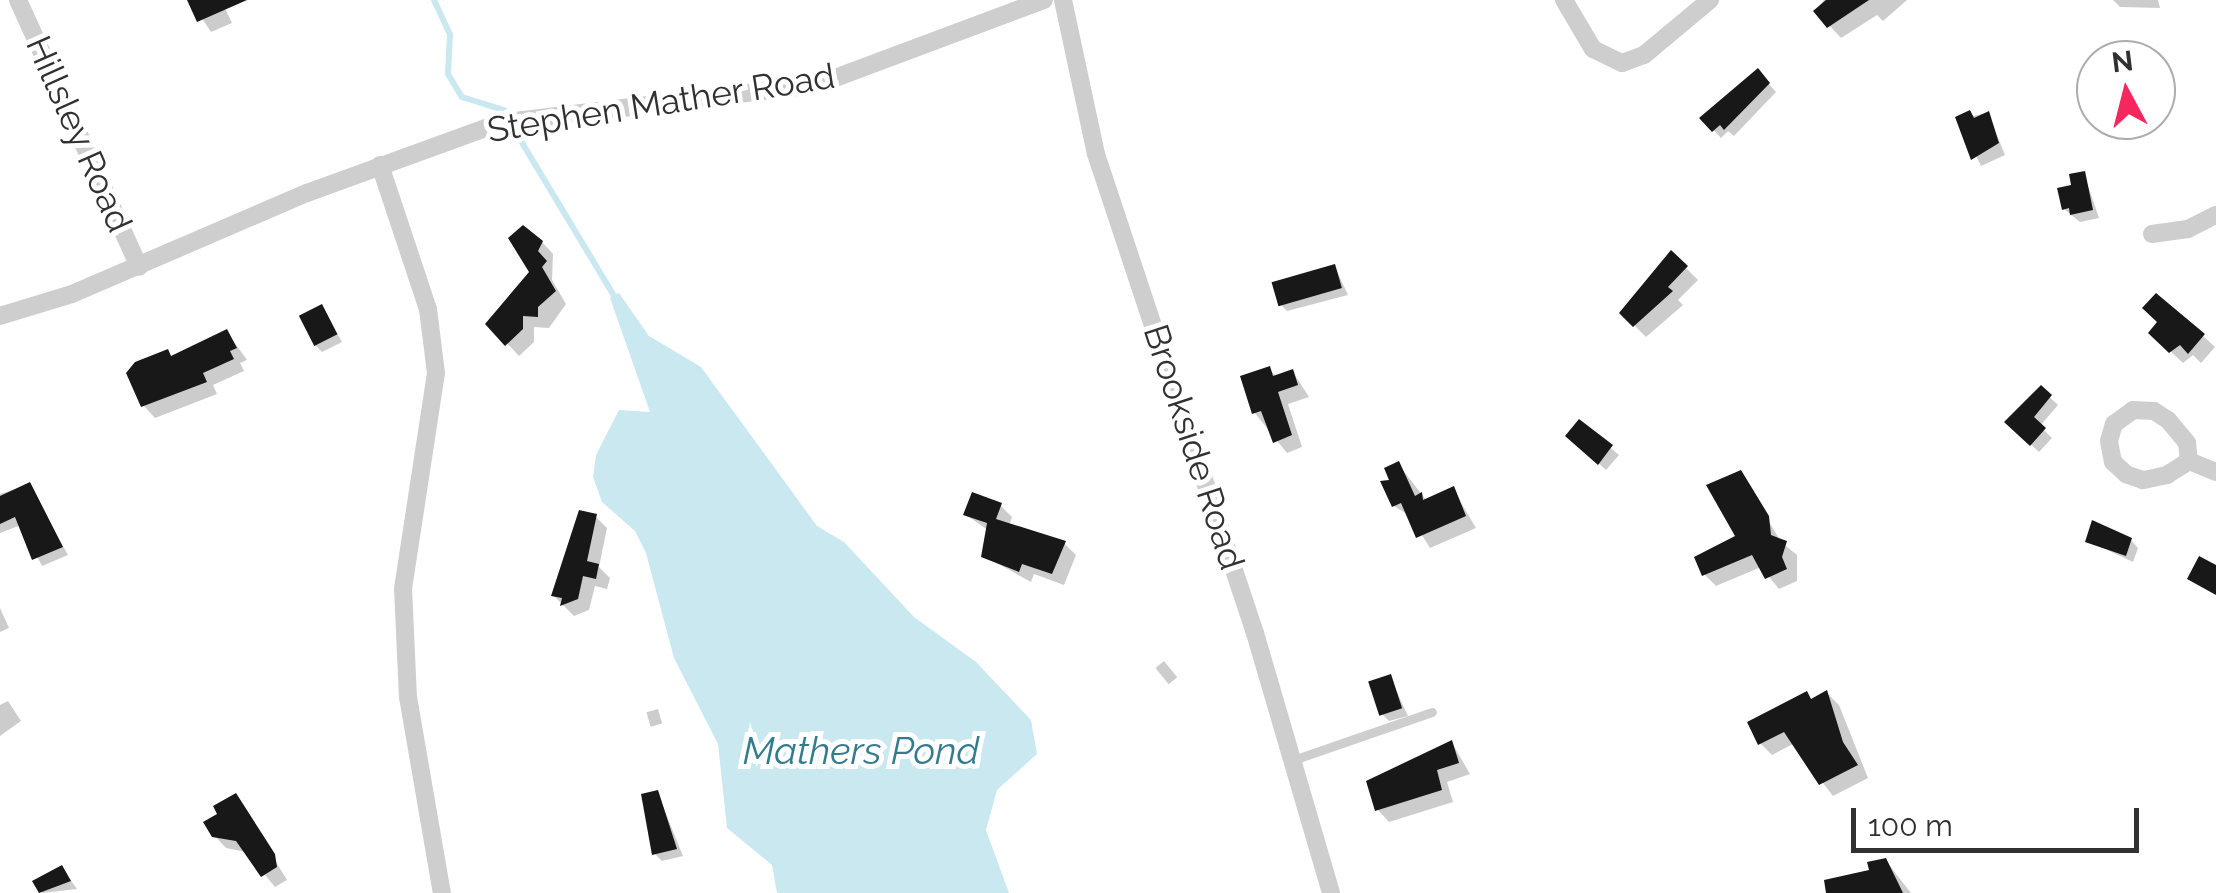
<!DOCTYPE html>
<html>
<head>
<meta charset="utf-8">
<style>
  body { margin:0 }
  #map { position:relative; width:2216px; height:893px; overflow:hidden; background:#fff; font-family:Raleway,sans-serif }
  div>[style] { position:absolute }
  .water>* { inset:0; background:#cae8f0 }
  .shadow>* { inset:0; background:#0003; transform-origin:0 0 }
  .stream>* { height:6px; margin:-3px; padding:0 3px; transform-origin:3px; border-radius:3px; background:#cae8f0 }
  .building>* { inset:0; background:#181818; transform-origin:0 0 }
  .lane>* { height:9px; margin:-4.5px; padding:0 4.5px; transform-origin:4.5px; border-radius:4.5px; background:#cecece }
  .street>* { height:18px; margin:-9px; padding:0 9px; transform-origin:9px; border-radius:9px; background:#cecece }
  span { translate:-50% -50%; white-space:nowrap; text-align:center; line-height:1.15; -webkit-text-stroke:10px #fff; paint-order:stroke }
  .street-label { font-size:35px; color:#313131 }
  .water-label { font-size:38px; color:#337c8e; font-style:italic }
  .north { position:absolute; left:2076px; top:40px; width:100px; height:100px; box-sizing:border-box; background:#fff; border:2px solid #adadad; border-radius:50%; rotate:353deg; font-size:28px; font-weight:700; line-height:40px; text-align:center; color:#313131 }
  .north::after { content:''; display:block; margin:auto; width:35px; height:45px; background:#f4275e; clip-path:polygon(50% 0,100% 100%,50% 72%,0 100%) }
  .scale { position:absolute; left:1851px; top:808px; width:288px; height:45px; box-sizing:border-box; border:5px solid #313131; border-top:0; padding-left:12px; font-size:30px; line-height:35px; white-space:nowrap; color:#313131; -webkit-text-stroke:8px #fff; paint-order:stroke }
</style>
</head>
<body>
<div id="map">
  <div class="water">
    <i style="clip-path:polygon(619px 293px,649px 336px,701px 367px,817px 526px,844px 542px,914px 617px,976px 662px,1031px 720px,1037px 754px,997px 790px,986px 830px,1009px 893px,777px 893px,772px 865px,727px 828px,718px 744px,674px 658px,646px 553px,635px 531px,602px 502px,593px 477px,596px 455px,619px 410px,650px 412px,610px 298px)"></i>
  </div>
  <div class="shadow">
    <i style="clip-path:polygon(190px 0,233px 0,223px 4px,232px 23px,211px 32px)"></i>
    <i style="clip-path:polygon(1824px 0,1907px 0,1883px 21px,1877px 15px,1841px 38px,1816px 11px)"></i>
    <i style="clip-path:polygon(2113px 0,2158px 0,2160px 8px,2120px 7px)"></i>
    <i style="clip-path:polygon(1758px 72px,1776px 92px,1734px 136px,1728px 131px,1721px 138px,1703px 119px)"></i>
    <i style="clip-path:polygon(1988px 113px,2005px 155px,1981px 166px,1958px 119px)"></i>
    <i style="clip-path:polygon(2084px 174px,2099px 218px,2080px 222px,2064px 209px)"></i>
    <i style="clip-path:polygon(512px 239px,542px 242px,553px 254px,552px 280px,566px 304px,549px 328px,534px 327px,534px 342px,519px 356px,489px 324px,532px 272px)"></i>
    <i style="clip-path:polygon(1671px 253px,1698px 280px,1678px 300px,1683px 305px,1646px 337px,1622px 313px)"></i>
    <i style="clip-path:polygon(1335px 267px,1348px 295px,1287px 311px,1280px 304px)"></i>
    <i style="clip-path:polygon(322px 306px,342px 342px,322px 352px,314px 344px)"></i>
    <i style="clip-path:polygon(227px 332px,247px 360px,240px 363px,244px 371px,213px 385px,217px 394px,155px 418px,144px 406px,168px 352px,173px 358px)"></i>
    <i style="clip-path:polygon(2151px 333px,2203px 336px,2215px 347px,2201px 363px,2193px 355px,2183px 363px)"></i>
    <i style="clip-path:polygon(1269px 369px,1277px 377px,1293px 372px,1309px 397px,1288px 404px,1302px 447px,1287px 453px,1254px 412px)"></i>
    <i style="clip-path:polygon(2041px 389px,2058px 405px,2040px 426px,2052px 438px,2039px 452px,2007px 422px)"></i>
    <i style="clip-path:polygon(1579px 422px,1619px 455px,1606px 470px,1569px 436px)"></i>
    <i style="clip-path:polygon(1398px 464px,1427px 501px,1453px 489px,1476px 528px,1430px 548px,1410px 516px,1394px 506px)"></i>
    <i style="clip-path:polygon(1740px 473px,1781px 542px,1797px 555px,1797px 581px,1779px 589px,1761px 567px,1716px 586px,1704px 574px,1739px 537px)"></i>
    <i style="clip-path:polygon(29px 485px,68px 555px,42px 566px,21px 525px,0 533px,0 494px)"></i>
    <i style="clip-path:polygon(1000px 505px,1012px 517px,1009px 526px,1065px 544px,1076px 555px,1064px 585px,1034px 574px,1031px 582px,984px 556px,988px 530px,966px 515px)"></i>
    <i style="clip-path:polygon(596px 517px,607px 528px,599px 567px,610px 578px,607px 589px,595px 586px,589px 610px,574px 616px,553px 595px)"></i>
    <i style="clip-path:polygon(2131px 540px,2138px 548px,2133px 562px,2088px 541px)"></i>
    <i style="clip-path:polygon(0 608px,9px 628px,0 632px)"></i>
    <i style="left:1164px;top:661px;width:21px;height:11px;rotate:51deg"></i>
    <i style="clip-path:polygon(1390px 677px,1408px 716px,1389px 721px,1382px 714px)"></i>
    <i style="clip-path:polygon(1827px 693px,1839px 705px,1868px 778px,1833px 796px,1793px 744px,1772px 755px,1760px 743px)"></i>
    <i style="clip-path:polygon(8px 701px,21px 721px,0 736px,0 705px)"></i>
    <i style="left:658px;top:709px;width:15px;height:12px;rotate:74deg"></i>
    <i style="clip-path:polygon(1452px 743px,1470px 774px,1447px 782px,1453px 802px,1389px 822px,1378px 810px)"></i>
    <i style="clip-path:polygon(657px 792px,683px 856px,662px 861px,654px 853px)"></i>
    <i style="clip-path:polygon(235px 796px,287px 880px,275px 887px,246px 852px,226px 848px,214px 835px)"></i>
    <i style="clip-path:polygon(1886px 861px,1911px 893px,1829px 893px,1872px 871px)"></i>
    <i style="clip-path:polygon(62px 868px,77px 889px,42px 893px,35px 882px)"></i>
  </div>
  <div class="stream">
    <i style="left:434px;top:0;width:38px;rotate:65deg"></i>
    <i style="left:450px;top:35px;width:39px;rotate:93deg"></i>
    <i style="left:448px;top:74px;width:27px;rotate:59deg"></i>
    <i style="left:462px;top:97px;width:44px;rotate:17.2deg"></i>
    <i style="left:515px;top:131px;width:198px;rotate:59deg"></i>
  </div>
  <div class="building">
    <i style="clip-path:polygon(187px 0,247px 0,197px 22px)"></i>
    <i style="clip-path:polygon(1826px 0,1869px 0,1827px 28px,1813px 11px)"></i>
    <i style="clip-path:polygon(1758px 68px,1770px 83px,1724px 130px,1720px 125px,1712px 132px,1699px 118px)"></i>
    <i style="clip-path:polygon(1970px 110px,1974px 118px,1989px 111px,1999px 143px,1971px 160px,1955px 117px)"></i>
    <i style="clip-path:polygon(2085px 171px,2093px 210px,2070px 215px,2069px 208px,2062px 210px,2057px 188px,2071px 185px,2069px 174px)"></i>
    <i style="clip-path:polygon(523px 225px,543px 241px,538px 251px,547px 261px,542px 267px,556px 291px,538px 307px,538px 317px,523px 316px,523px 329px,505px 346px,485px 324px,529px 272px,508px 238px)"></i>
    <i style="clip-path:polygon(1671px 250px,1688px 266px,1668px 287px,1673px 291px,1633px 327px,1619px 313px)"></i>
    <i style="left:1335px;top:264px;width:25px;height:66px;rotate:74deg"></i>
    <i style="clip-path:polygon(2156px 293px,2205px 334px,2188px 354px,2180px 345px,2169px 353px,2148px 333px,2157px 322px,2142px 308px)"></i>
    <i style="left:322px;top:304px;width:34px;height:26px;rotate:63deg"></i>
    <i style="clip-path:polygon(227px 329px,237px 348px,230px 351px,234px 359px,203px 373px,207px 382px,141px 407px,126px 373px,135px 362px,168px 349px,171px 356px)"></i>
    <i style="clip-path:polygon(1270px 366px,1273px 376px,1293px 369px,1298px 385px,1278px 392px,1292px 435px,1273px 443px,1261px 411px,1252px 414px,1240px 376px)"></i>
    <i style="clip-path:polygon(2041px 385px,2052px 395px,2034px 417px,2046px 428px,2030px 446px,2004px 422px)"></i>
    <i style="clip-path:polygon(1579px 419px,1613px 445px,1598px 465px,1565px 436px)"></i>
    <i style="clip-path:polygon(1399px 461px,1415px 496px,1422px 492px,1423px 500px,1454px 486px,1466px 516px,1416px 538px,1401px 503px,1392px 507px,1380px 481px,1389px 480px,1384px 468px)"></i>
    <i style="clip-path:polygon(1741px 470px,1769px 516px,1771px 535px,1787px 541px,1782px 557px,1787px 569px,1765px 579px,1752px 555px,1702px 576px,1694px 557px,1735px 536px,1706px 485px)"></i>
    <i style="clip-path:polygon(30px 482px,63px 547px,32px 560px,15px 517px,0 524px,0 496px)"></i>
    <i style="clip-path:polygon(972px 492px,1002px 503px,996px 519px,1066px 541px,1052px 574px,1022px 564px,1019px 572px,981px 557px,987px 523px,963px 515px)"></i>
    <i style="clip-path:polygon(579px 510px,597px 514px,587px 561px,599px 564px,596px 579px,583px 576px,578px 599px,560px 606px,562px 598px,551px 596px)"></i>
    <i style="clip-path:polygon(2092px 520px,2132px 538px,2126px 556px,2085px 542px)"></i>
    <i style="clip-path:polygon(2199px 556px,2216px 565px,2216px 595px,2187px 579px)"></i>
    <i style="left:1391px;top:674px;width:36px;height:24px;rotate:72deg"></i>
    <i style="clip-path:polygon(1827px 690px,1843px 742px,1858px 765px,1819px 785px,1784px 732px,1758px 745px,1747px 722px,1807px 691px,1811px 699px)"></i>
    <i style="clip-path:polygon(1452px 740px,1459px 763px,1437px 770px,1442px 790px,1375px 811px,1366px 781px)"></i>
    <i style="clip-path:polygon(658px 790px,677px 849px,652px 855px,641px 794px)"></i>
    <i style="clip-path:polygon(236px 793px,275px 854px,277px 867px,261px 877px,236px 841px,212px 837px,203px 822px,217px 814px,213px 806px)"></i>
    <i style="clip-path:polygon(1886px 858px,1903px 893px,1826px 893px,1824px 880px,1869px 870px,1867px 862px)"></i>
    <i style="clip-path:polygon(62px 865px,71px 881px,39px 893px,32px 881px)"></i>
  </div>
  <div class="lane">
    <i style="left:1293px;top:760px;width:147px;rotate:-19.1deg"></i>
  </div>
  <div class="street">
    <i style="left:18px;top:0;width:293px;rotate:65.6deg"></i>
    <i style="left:1063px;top:0;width:157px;rotate:77.9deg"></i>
    <i style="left:1096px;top:154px;width:505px;rotate:71.64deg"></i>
    <i style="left:1255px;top:633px;width:271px;rotate:73.7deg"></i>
    <i style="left:1564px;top:0;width:57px;rotate:59.4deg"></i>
    <i style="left:1593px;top:49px;width:32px;rotate:26deg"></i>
    <i style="left:1622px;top:63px;width:23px;rotate:-20deg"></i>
    <i style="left:1644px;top:55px;width:86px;rotate:-39.8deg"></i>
    <i style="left:380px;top:165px;width:152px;rotate:71.6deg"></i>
    <i style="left:428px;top:309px;width:64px;rotate:82.9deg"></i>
    <i style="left:436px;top:373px;width:218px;rotate:98.7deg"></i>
    <i style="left:403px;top:588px;width:109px;rotate:87.4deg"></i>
    <i style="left:408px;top:697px;width:199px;rotate:80.2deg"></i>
    <i style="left:2152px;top:234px;width:36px;rotate:-8deg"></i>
    <i style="left:2188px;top:229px;width:31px;rotate:-27deg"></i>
    <i style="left:0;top:316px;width:75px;rotate:-17deg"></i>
    <i style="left:72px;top:294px;width:256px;rotate:-23.3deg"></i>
    <i style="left:307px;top:193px;width:204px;rotate:-20deg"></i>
    <i style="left:499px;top:123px;width:322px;rotate:-6.9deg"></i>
    <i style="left:819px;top:84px;width:240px;rotate:-20.5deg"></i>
    <i style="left:2133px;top:410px;width:21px;rotate:3deg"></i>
    <i style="left:2154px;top:411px;width:17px;rotate:33deg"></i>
    <i style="left:2168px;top:420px;width:30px;rotate:50deg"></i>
    <i style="left:2187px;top:443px;width:18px;rotate:84deg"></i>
    <i style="left:2189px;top:461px;width:26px;rotate:148deg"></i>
    <i style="left:2167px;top:475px;width:25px;rotate:168deg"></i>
    <i style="left:2143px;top:480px;width:18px;rotate:-161deg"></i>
    <i style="left:2126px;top:474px;width:18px;rotate:-137deg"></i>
    <i style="left:2113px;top:462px;width:21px;rotate:-101deg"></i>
    <i style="left:2109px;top:441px;width:18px;rotate:-74deg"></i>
    <i style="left:2114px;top:424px;width:24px;rotate:-36deg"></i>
    <i style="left:2189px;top:461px;width:29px;rotate:22deg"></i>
  </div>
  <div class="street-label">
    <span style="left:661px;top:103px;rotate:-9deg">Stephen Mather Road</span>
    <span style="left:79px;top:134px;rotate:66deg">Hillsley Road</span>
    <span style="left:1194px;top:447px;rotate:72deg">Brookside Road</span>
  </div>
  <div class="water-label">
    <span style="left:861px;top:751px">Mathers Pond</span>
  </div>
  <div class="north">N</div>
  <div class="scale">100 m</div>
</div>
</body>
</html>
